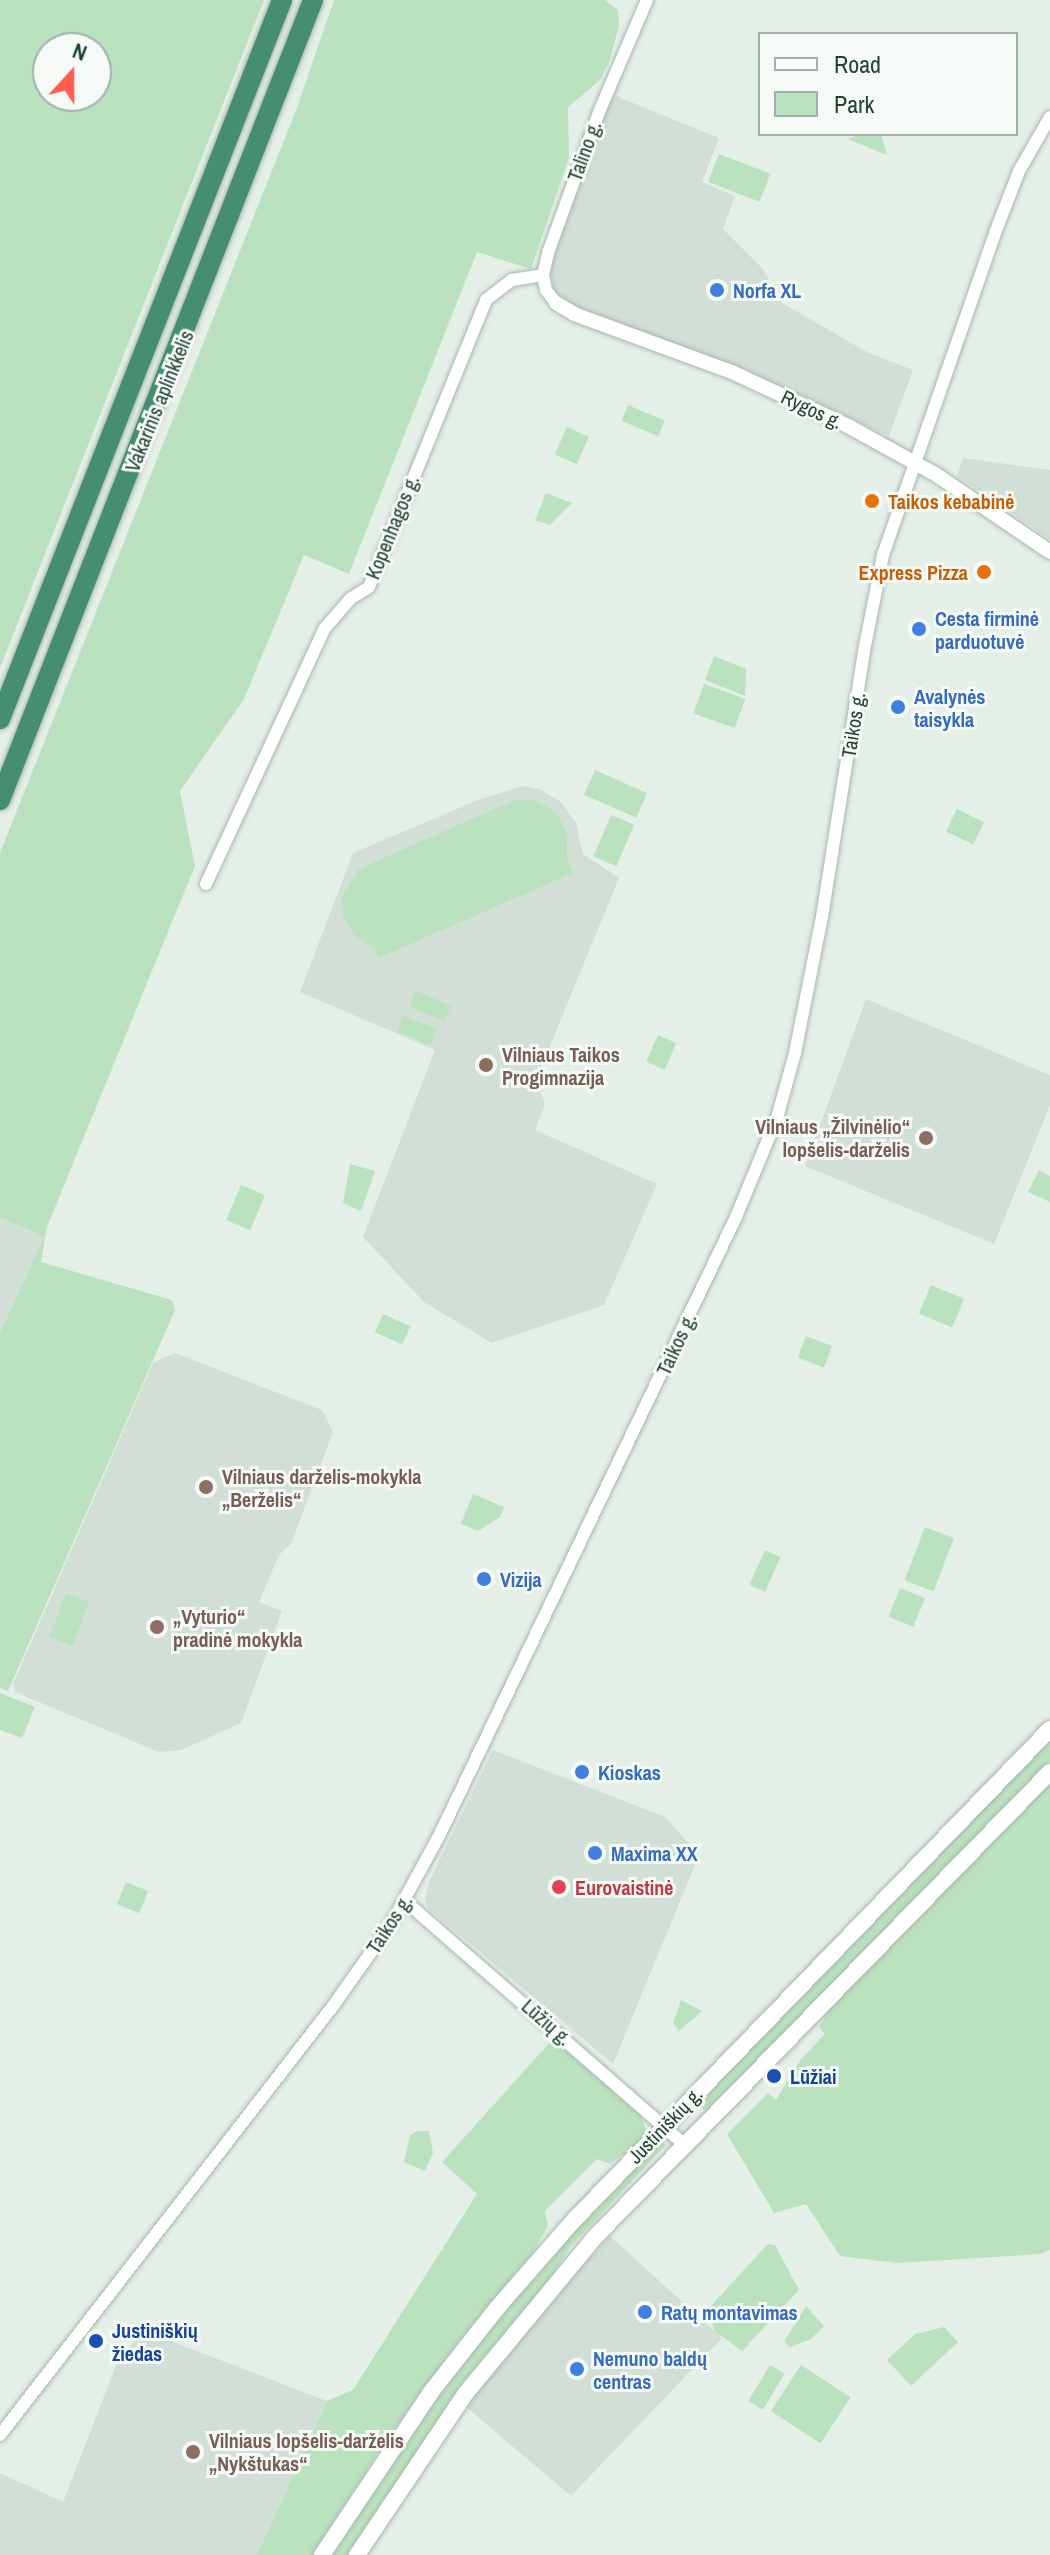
<!DOCTYPE html>
<html>
<head>
<meta charset="utf-8">
<style>
  body { margin:0 }
  #map { position:relative; width:1050px; height:2555px; overflow:hidden; background:#e4efe8; font-family:"Archivo Narrow",sans-serif }
  div>[style] { position:absolute }
  .built>* { inset:0; background:#d1dfd6 }
  .green>* { inset:0; background:#bbe2be; transform-origin:0 0 }
  .roads { filter:drop-shadow(0 0 2px #a6b8ae) drop-shadow(0 0 2px #a6b8ae) }
  .minor>* { height:12px; margin:-6px; padding:0 6px; transform-origin:6px; border-radius:6px; background:#fff }
  .tertiary>* { height:14px; margin:-7px; padding:0 7px; transform-origin:7px; border-radius:7px; background:#fff }
  .secondary>* { height:16px; margin:-8px; padding:0 8px; transform-origin:8px; border-radius:8px; background:#fff }
  .trunk>* { height:20px; margin:-10px; padding:0 10px; transform-origin:10px; border-radius:10px; background:#468e70 }
  .dots>* { width:22px; height:22px; translate:-50% -50%; box-sizing:border-box; border:4px solid #f5faf7; border-radius:50% }
  span { translate:-50% -50%; white-space:nowrap; text-align:center; line-height:1.15; -webkit-text-stroke:6px #f5faf7; paint-order:stroke }
  .street-label { font-size:20px; color:#214334 }
  .shop-label { font-size:20px; color:#366cbe; font-weight:700 }
  .left { translate:0 -50%; text-align:left }
  .food-label { font-size:20px; color:#c56008; font-weight:700 }
  .right { translate:-100% -50%; text-align:right }
  .education-label { font-size:20px; color:#785e54; font-weight:700 }
  .health-label { font-size:20px; color:#be3a42; font-weight:700 }
  .transit-label { font-size:20px; color:#164399; font-weight:700 }
  .legend { position:absolute; left:758px; top:32px; width:260px; height:104px; box-sizing:border-box; background:#f5faf7; border:2px solid #a0b1a9; margin:0; padding:10px 14px; list-style:none; font-size:24px; color:#214334 }
  .legend li { display:flex; align-items:center; gap:16px; height:40px }
  .legend b { width:40px; border:2px solid #a0b1a9 }
  .north { position:absolute; left:32px; top:32px; width:80px; height:80px; box-sizing:border-box; background:#f5faf7; border:2px solid #a0b1a9; border-radius:50%; rotate:21deg; font-size:22px; font-weight:700; line-height:32px; text-align:center; color:#214334 }
  .north::after { content:''; display:block; margin:auto; width:28px; height:36px; background:#ff5d51; clip-path:polygon(50% 0,100% 100%,50% 72%,0 100%) }
</style>
</head>
<body>
<div id="map">
  <div class="built">
    <i style="clip-path:polygon(611px 94px,719px 138px,702px 182px,735px 196px,723px 229px,762px 268px,782px 303px,867px 352px,913px 370px,889px 436px,768px 380px,569px 303px,554px 291px,550px 266px)"></i>
    <i style="clip-path:polygon(963px 458px,1050px 470px,1050px 539px,957px 476px)"></i>
    <i style="clip-path:polygon(522px 786px,539px 789px,561px 802px,576px 823px,583px 854px,619px 878px,536px 1080px,545px 1104px,535px 1130px,657px 1184px,604px 1305px,492px 1343px,424px 1302px,363px 1237px,435px 1050px,300px 992px,353px 853px,478px 800px)"></i>
    <i style="clip-path:polygon(866px 999px,1050px 1075px,1050px 1105px,994px 1244px,805px 1166px)"></i>
    <i style="clip-path:polygon(0 1217px,44px 1237px,0 1333px)"></i>
    <i style="clip-path:polygon(175px 1353px,322px 1410px,333px 1432px,291px 1544px,279px 1555px,259px 1602px,282px 1611px,241px 1723px,181px 1750px,159px 1752px,15px 1692px,13px 1684px,153px 1363px)"></i>
    <i style="clip-path:polygon(493px 1750px,665px 1817px,699px 1855px,613px 2064px,429px 1909px,425px 1901px,429px 1882px)"></i>
    <i style="clip-path:polygon(610px 2236px,722px 2338px,571px 2496px,465px 2406px,557px 2294px)"></i>
    <i style="clip-path:polygon(142px 2330px,327px 2401px,257px 2555px,0 2555px,0 2473px,63px 2502px,117px 2363px)"></i>
  </div>
  <div class="green">
    <i style="clip-path:polygon(evenodd,0 0,264px 0,0 668px,0 0,48px 48px,96px 48px,96px 96px,48px 96px,48px 48px)"></i>
    <i style="clip-path:polygon(334px 0,605px 0,618px 10px,619px 26px,609px 62px,600px 80px,568px 107px,569px 158px,531px 269px,477px 252px,349px 574px,304px 555px,244px 699px,180px 791px,195px 866px,47px 1227px,41px 1262px,172px 1300px,175px 1310px,8px 1691px,0 1688px,0 1333px,44px 1237px,0 1217px,0 853px,295px 113px)"></i>
    <i style="clip-path:polygon(861px 134px,881px 134px,887px 155px,848px 139px)"></i>
    <i style="left:719px;top:154px;width:55px;height:30px;rotate:21deg"></i>
    <i style="left:628px;top:405px;width:40px;height:17px;rotate:23deg"></i>
    <i style="left:567px;top:427px;width:24px;height:30px;rotate:24deg"></i>
    <i style="clip-path:polygon(546px 493px,572px 503px,550px 525px,535px 520px)"></i>
    <i style="clip-path:polygon(714px 656px,746px 669px,745px 696px,705px 680px)"></i>
    <i style="left:704px;top:684px;width:44px;height:31px;rotate:20deg"></i>
    <i style="left:595px;top:770px;width:57px;height:27px;rotate:24deg"></i>
    <i style="clip-path:polygon(515px 800px,535px 800px,556px 812px,567px 833px,567px 857px,573px 873px,378px 958px,375px 949px,354px 935px,343px 917px,342px 896px,359px 869px)"></i>
    <i style="left:957px;top:809px;width:30px;height:25px;rotate:26deg"></i>
    <i style="left:611px;top:815px;width:25px;height:45px;rotate:23deg"></i>
    <i style="left:416px;top:991px;width:38px;height:17px;rotate:23deg"></i>
    <i style="left:403px;top:1016px;width:36px;height:17px;rotate:21deg"></i>
    <i style="left:658px;top:1035px;width:20px;height:29px;rotate:24deg"></i>
    <i style="clip-path:polygon(350px 1164px,375px 1171px,361px 1211px,343px 1203px)"></i>
    <i style="clip-path:polygon(1039px 1170px,1050px 1176px,1050px 1202px,1028px 1192px)"></i>
    <i style="left:241px;top:1185px;width:26px;height:38px;rotate:23deg"></i>
    <i style="left:931px;top:1285px;width:36px;height:31px;rotate:23deg"></i>
    <i style="left:383px;top:1314px;width:30px;height:20px;rotate:24deg"></i>
    <i style="left:806px;top:1336px;width:28px;height:23px;rotate:21deg"></i>
    <i style="clip-path:polygon(473px 1494px,504px 1507px,500px 1517px,478px 1531px,461px 1524px)"></i>
    <i style="left:925px;top:1527px;width:31px;height:57px;rotate:21deg"></i>
    <i style="left:765px;top:1550px;width:17px;height:38px;rotate:24deg"></i>
    <i style="left:900px;top:1588px;width:27px;height:31px;rotate:22deg"></i>
    <i style="left:66px;top:1593px;width:25px;height:47px;rotate:21deg"></i>
    <i style="clip-path:polygon(0 1693px,35px 1707px,22px 1738px,0 1730px)"></i>
    <i style="clip-path:polygon(1050px 1741px,1050px 1761px,727px 2092px,707px 2113px,696px 2103px)"></i>
    <i style="clip-path:polygon(1050px 1782px,1050px 2250px,1040px 2254px,897px 2263px,840px 2256px,806px 2204px,774px 2213px,727px 2134px,768px 2093px,776px 2100px,801px 2059px,825px 2034px,819px 2027px,830px 2008px)"></i>
    <i style="left:126px;top:1882px;width:24px;height:24px;rotate:22deg"></i>
    <i style="clip-path:polygon(681px 2000px,702px 2011px,679px 2031px,673px 2023px)"></i>
    <i style="clip-path:polygon(553px 2039px,640px 2114px,646px 2130px,641px 2141px,610px 2164px,597px 2159px,545px 2211px,548px 2226px,532px 2254px,461px 2339px,386px 2440px,313px 2555px,257px 2555px,327px 2401px,353px 2390px,477px 2194px,442px 2162px)"></i>
    <i style="clip-path:polygon(418px 2131px,429px 2131px,433px 2153px,425px 2171px,404px 2162px,410px 2135px)"></i>
    <i style="clip-path:polygon(661px 2141px,666px 2145px,570px 2247px,552px 2276px,467px 2378px,348px 2555px,332px 2555px,456px 2370px,558px 2249px)"></i>
    <i style="clip-path:polygon(768px 2244px,775px 2245px,799px 2290px,742px 2351px,714px 2331px,709px 2308px)"></i>
    <i style="clip-path:polygon(806px 2306px,824px 2326px,811px 2339px,790px 2347px,784px 2342px)"></i>
    <i style="clip-path:polygon(944px 2327px,958px 2342px,911px 2386px,887px 2360px,915px 2334px)"></i>
    <i style="left:770px;top:2365px;width:17px;height:42px;rotate:31deg"></i>
    <i style="left:801px;top:2365px;width:59px;height:55px;rotate:33deg"></i>
  </div>
  <div class="roads">
    <div class="minor">
      <i style="left:556px;top:303px;width:16px;rotate:-128deg"></i>
      <i style="left:546px;top:290px;width:15px;rotate:-101deg"></i>
      <i style="left:543px;top:275px;width:23px;rotate:-77deg"></i>
      <i style="left:548px;top:253px;width:150px;rotate:-70.1deg"></i>
      <i style="left:599px;top:112px;width:122px;rotate:-66.8deg"></i>
      <i style="left:206px;top:884px;width:282px;rotate:-65.1deg"></i>
      <i style="left:325px;top:628px;width:38px;rotate:-49deg"></i>
      <i style="left:350px;top:599px;width:22px;rotate:-32deg"></i>
      <i style="left:369px;top:587px;width:310px;rotate:-67.8deg"></i>
      <i style="left:486px;top:300px;width:33px;rotate:-38deg"></i>
      <i style="left:512px;top:280px;width:31px;rotate:-9deg"></i>
      <i style="left:405px;top:1901px;width:373px;rotate:41.1deg"></i>
      <i style="left:0;top:2435px;width:543px;rotate:-52.18deg"></i>
      <i style="left:333px;top:2006px;width:100px;rotate:-54.7deg"></i>
      <i style="left:391px;top:1924px;width:102px;rotate:-61.4deg"></i>
      <i style="left:440px;top:1834px;width:684px;rotate:-64.37deg"></i>
      <i style="left:736px;top:1217px;width:107px;rotate:-67.5deg"></i>
      <i style="left:777px;top:1118px;width:67px;rotate:-74.5deg"></i>
      <i style="left:795px;top:1053px;width:139px;rotate:-78.8deg"></i>
      <i style="left:822px;top:917px;width:269px;rotate:-81deg"></i>
      <i style="left:864px;top:651px;width:98px;rotate:-78.8deg"></i>
      <i style="left:883px;top:555px;width:341px;rotate:-70.8deg"></i>
      <i style="left:995px;top:233px;width:66px;rotate:-68.8deg"></i>
      <i style="left:1019px;top:171px;width:62px;rotate:-60.1deg"></i>
    </div>
    <div class="tertiary">
      <i style="left:556px;top:303px;width:21px;rotate:31deg"></i>
      <i style="left:574px;top:314px;width:171px;rotate:20.2deg"></i>
      <i style="left:734px;top:373px;width:126px;rotate:24.9deg"></i>
      <i style="left:848px;top:426px;width:99px;rotate:28.9deg"></i>
      <i style="left:935px;top:474px;width:139px;rotate:34.1deg"></i>
    </div>
    <div class="secondary">
      <i style="left:322px;top:2555px;width:196px;rotate:-56.2deg"></i>
      <i style="left:431px;top:2392px;width:107px;rotate:-51.8deg"></i>
      <i style="left:497px;top:2308px;width:118px;rotate:-48.8deg"></i>
      <i style="left:575px;top:2219px;width:682px;rotate:-45.89deg"></i>
      <i style="left:357px;top:2555px;width:195px;rotate:-56.1deg"></i>
      <i style="left:466px;top:2393px;width:204px;rotate:-50.4deg"></i>
      <i style="left:596px;top:2236px;width:649px;rotate:-45.62deg"></i>
    </div>
    <div class="trunk">
      <i style="left:0;top:719px;width:772px;rotate:-68.58deg"></i>
      <i style="left:0;top:800px;width:859px;rotate:-68.63deg"></i>
    </div>
  </div>
  <div class="dots">
    <i style="left:717px;top:290px;background:#3f7fe0"></i>
    <i style="left:872px;top:501px;background:#e8710a"></i>
    <i style="left:984px;top:572px;background:#e8710a"></i>
    <i style="left:919px;top:629px;background:#3f7fe0"></i>
    <i style="left:898px;top:707px;background:#3f7fe0"></i>
    <i style="left:486px;top:1065px;background:#8d6e63"></i>
    <i style="left:926px;top:1138px;background:#8d6e63"></i>
    <i style="left:206px;top:1487px;background:#8d6e63"></i>
    <i style="left:484px;top:1579px;background:#3f7fe0"></i>
    <i style="left:157px;top:1627px;background:#8d6e63"></i>
    <i style="left:582px;top:1772px;background:#3f7fe0"></i>
    <i style="left:595px;top:1853px;background:#3f7fe0"></i>
    <i style="left:559px;top:1887px;background:#e0444e"></i>
    <i style="left:774px;top:2076px;background:#1a4fb4"></i>
    <i style="left:645px;top:2312px;background:#3f7fe0"></i>
    <i style="left:96px;top:2341px;background:#1a4fb4"></i>
    <i style="left:577px;top:2369px;background:#3f7fe0"></i>
    <i style="left:193px;top:2452px;background:#8d6e63"></i>
  </div>
  <div class="street-label">
    <span style="left:584px;top:151px;rotate:-70deg">Talino g.</span>
    <span style="left:159px;top:401px;rotate:-68deg">Vakarinis aplinkkelis</span>
    <span style="left:812px;top:409px;rotate:25deg">Rygos g.</span>
    <span style="left:392px;top:527px;rotate:-68deg">Kopenhagos g.</span>
    <span style="left:853px;top:725px;rotate:-81deg">Taikos g.</span>
    <span style="left:676px;top:1344px;rotate:-65deg">Taikos g.</span>
    <span style="left:389px;top:1924px;rotate:-57deg">Taikos g.</span>
    <span style="left:547px;top:2022px;rotate:41deg">Lūžių g.</span>
    <span style="left:665px;top:2125px;rotate:-46deg">Justiniškių g.</span>
  </div>
  <div class="shop-label">
    <span class="left" style="left:733px;top:290px">Norfa XL</span>
    <span class="left" style="left:935px;top:630px">Cesta firminė<br>parduotuvė</span>
    <span class="left" style="left:914px;top:708px">Avalynės<br>taisykla</span>
    <span class="left" style="left:500px;top:1579px">Vizija</span>
    <span class="left" style="left:598px;top:1772px">Kioskas</span>
    <span class="left" style="left:611px;top:1853px">Maxima XX</span>
    <span class="left" style="left:661px;top:2312px">Ratų montavimas</span>
    <span class="left" style="left:593px;top:2370px">Nemuno baldų<br>centras</span>
  </div>
  <div class="food-label">
    <span class="left" style="left:888px;top:501px">Taikos kebabinė</span>
    <span class="right" style="left:968px;top:572px">Express Pizza</span>
  </div>
  <div class="education-label">
    <span class="left" style="left:502px;top:1066px">Vilniaus Taikos<br>Progimnazija</span>
    <span class="right" style="left:910px;top:1138px">Vilniaus „Žilvinėlio“<br>lopšelis-darželis</span>
    <span class="left" style="left:222px;top:1488px">Vilniaus darželis-mokykla<br>„Berželis“</span>
    <span class="left" style="left:173px;top:1628px">„Vyturio“<br>pradinė mokykla</span>
    <span class="left" style="left:209px;top:2452px">Vilniaus lopšelis-darželis<br>„Nykštukas“</span>
  </div>
  <div class="health-label">
    <span class="left" style="left:575px;top:1887px">Eurovaistinė</span>
  </div>
  <div class="transit-label">
    <span class="left" style="left:790px;top:2076px">Lūžiai</span>
    <span class="left" style="left:112px;top:2342px">Justiniškių<br>žiedas</span>
  </div>
  <ul class="legend">
  <li><b style="height:10px;background:#fff"></b>Road</li>
  <li><b style="height:22px;background:#bbe2be"></b>Park</li>
  </ul>
  <div class="north">N</div>
</div>
</body>
</html>
